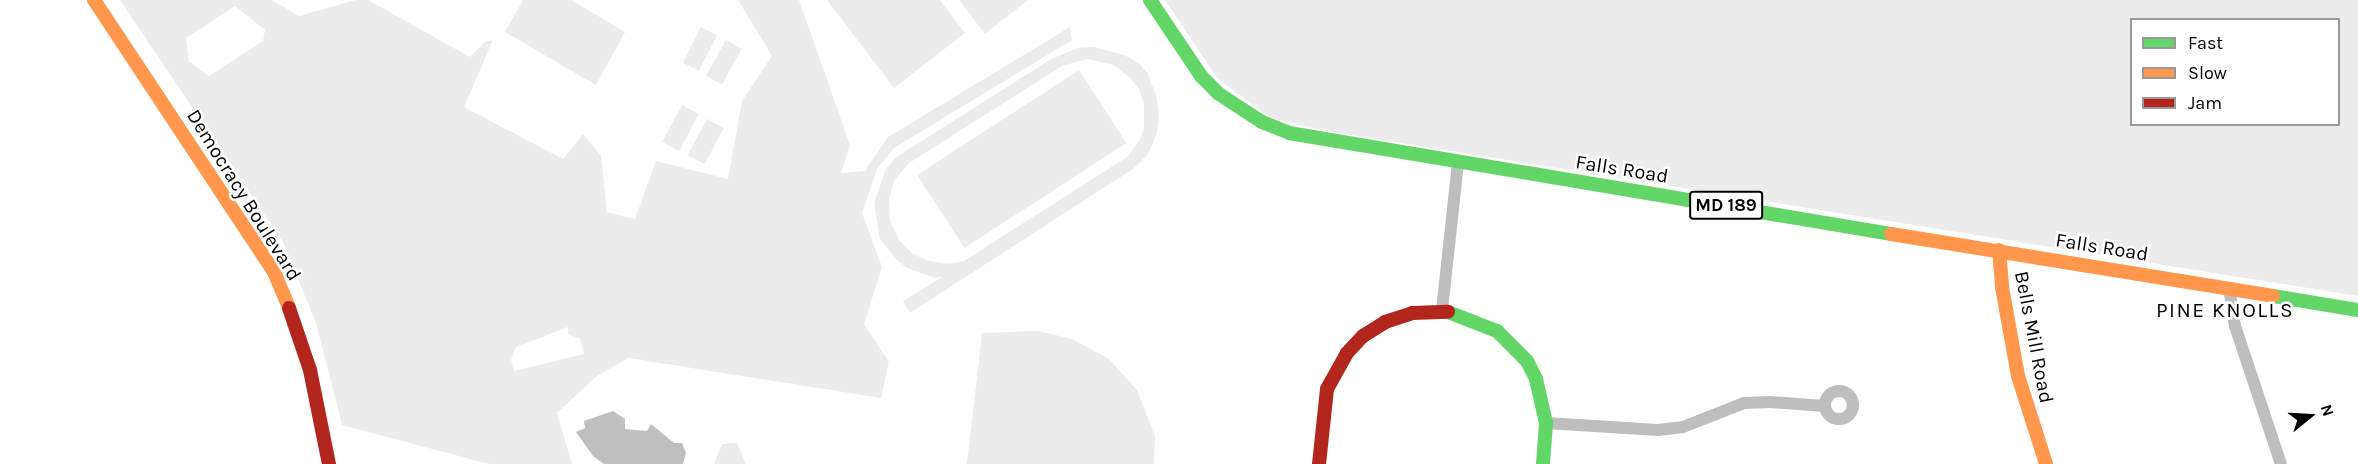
<!DOCTYPE html>
<html>
<head>
<meta charset="utf-8">
<style>
  body { margin:0 }
  #map { position:relative; width:2358px; height:464px; overflow:hidden; background:#fff; font-family:Karla,sans-serif }
  div>[style] { position:absolute }
  .green>* { inset:0; background:#ececec; transform-origin:0 0 }
  .water>* { inset:0; background:#bfbfbf }
  .street>* { height:12px; margin:-6px; padding:0 6px; transform-origin:6px; border-radius:6px; background:#bebebe }
  .street>.ring { margin:-6px; padding:0; box-sizing:content-box; background:none; border:12px solid #bebebe; border-radius:50% }
  .fast>* { height:14px; margin:-7px; padding:0 7px; transform-origin:7px; border-radius:7px; background:#63d668 }
  .slow>* { height:14px; margin:-7px; padding:0 7px; transform-origin:7px; border-radius:7px; background:#ff974d }
  .jam>* { height:14px; margin:-7px; padding:0 7px; transform-origin:7px; border-radius:7px; background:#b3261e }
  span { translate:-50% -50%; white-space:nowrap; text-align:center; line-height:1.15; -webkit-text-stroke:5px #fff; paint-order:stroke }
  .shield-label span { padding:2px 4px; background:#fff; border:2px solid; border-radius:4px; -webkit-text-stroke-width:0 }
  .shield-label { font-size:18px; color:#000; font-weight:700 }
  .street-label { font-size:20px; color:#000 }
  .neighbourhood-label { font-size:21px; color:#000; letter-spacing:1.5px }
  .legend { position:absolute; left:2130px; top:18px; width:210px; height:108px; box-sizing:border-box; background:#fff; border:2px solid #999; margin:0; padding:8px 10px; list-style:none; font-size:18px; color:#000 }
  .legend li { display:flex; align-items:center; gap:12px; height:30px }
  .legend b { width:30px; border:2px solid #999 }
  .north { position:absolute; left:2280px; top:386px; width:60px; height:60px; -webkit-text-stroke:4px #fff; paint-order:stroke; rotate:72deg; font-size:16px; font-weight:700; line-height:24px; text-align:center; color:#000 }
  .north::after { content:''; display:block; margin:auto; width:21px; height:27px; background:#000; clip-path:polygon(50% 0,100% 100%,50% 72%,0 100%) }
</style>
</head>
<body>
<div id="map">
  <div class="green">
    <i style="clip-path:polygon(evenodd,120px 0,272px 0,299px 16px,356px 0,368px 0,470px 57px,485px 42px,493px 40px,464px 107px,563px 159px,583px 134px,601px 156px,607px 212px,635px 219px,656px 161px,728px 179px,742px 101px,772px 56px,738px 0,799px 0,850px 145px,841px 173px,865px 171px,888px 137px,1070px 27px,1072px 40px,894px 148px,877px 169px,862px 213px,882px 267px,864px 324px,889px 362px,881px 398px,629px 358px,598px 375px,557px 413px,572px 464px,489px 464px,342px 425px,316px 323px,283px 242px,120px 0,235px 6px,265px 30px,263px 41px,209px 76px,189px 61px,186px 38px,235px 6px,120px 0,568px 327px,568px 334px,580px 339px,584px 354px,514px 371px,511px 360px,516px 347px,568px 327px)"></i>
    <i style="clip-path:polygon(523px 0,571px 0,625px 32px,596px 85px,505px 32px)"></i>
    <i style="clip-path:polygon(827px 0,940px 0,965px 33px,894px 88px)"></i>
    <i style="clip-path:polygon(959px 0,1028px 0,985px 34px)"></i>
    <i style="clip-path:polygon(evenodd,1165px 0,2358px 0,2358px 296px,1326px 131px,1271px 118px,1217px 78px,1165px 0,2132px 20px,2338px 20px,2338px 124px,2132px 124px,2132px 20px)"></i>
    <i style="left:701px;top:27px;width:18px;height:40px;rotate:27deg"></i>
    <i style="left:726px;top:40px;width:18px;height:41px;rotate:29deg"></i>
    <i style="clip-path:polygon(evenodd,1094px 47px,1124px 55px,1139px 63px,1148px 74px,1157px 99px,1159px 115px,1157px 133px,1148px 154px,1133px 169px,910px 313px,903px 301px,942px 277px,935px 278px,907px 268px,895px 258px,880px 239px,874px 203px,886px 169px,895px 158px,1051px 59px,1078px 48px,1094px 47px,1087px 59px,1114px 65px,1131px 79px,1139px 89px,1144px 104px,1144px 128px,1140px 140px,1127px 157px,964px 261px,947px 264px,929px 261px,913px 254px,899px 240px,890px 221px,889px 199px,894px 181px,909px 163px,1062px 66px,1087px 59px)"></i>
    <i style="left:1079px;top:70px;width:87px;height:193px;rotate:57deg"></i>
    <i style="left:682px;top:105px;width:19px;height:42px;rotate:28deg"></i>
    <i style="left:707px;top:119px;width:19px;height:41px;rotate:28deg"></i>
    <i style="clip-path:polygon(1038px 331px,1072px 339px,1109px 359px,1137px 390px,1155px 436px,1154px 464px,967px 464px,982px 333px)"></i>
    <i style="clip-path:polygon(737px 443px,746px 464px,714px 464px,722px 444px)"></i>
  </div>
  <div class="water">
    <i style="clip-path:polygon(613px 411px,625px 419px,625px 429px,647px 431px,651px 424px,674px 443px,682px 443px,686px 453px,683px 464px,604px 464px,593px 456px,576px 432px,585px 428px,584px 421px)"></i>
  </div>
  <div class="street">
    <i style="left:2229px;top:288px;width:38px;rotate:81deg"></i>
    <i style="left:2235px;top:326px;width:145px;rotate:71.6deg"></i>
    <i style="left:1442px;top:310px;width:148px;rotate:-83.8deg"></i>
    <i class="ring" style="left:1825px;top:391px;width:16px;height:16px"></i>
    <i style="left:1546px;top:423px;width:112px;rotate:3.6deg"></i>
    <i style="left:1658px;top:430px;width:25px;rotate:-7deg"></i>
    <i style="left:1683px;top:427px;width:66px;rotate:-21.5deg"></i>
    <i style="left:1744px;top:403px;width:26px;rotate:-2deg"></i>
    <i style="left:1770px;top:402px;width:54px;rotate:4.2deg"></i>
  </div>
  <div class="fast">
    <i style="left:1150px;top:0;width:92px;rotate:56.1deg"></i>
    <i style="left:1201px;top:76px;width:25px;rotate:45deg"></i>
    <i style="left:1219px;top:94px;width:51px;rotate:33.1deg"></i>
    <i style="left:1262px;top:122px;width:29px;rotate:22deg"></i>
    <i style="left:1289px;top:133px;width:610px;rotate:9.52deg"></i>
    <i style="left:2273px;top:296px;width:86px;rotate:9.4deg"></i>
    <i style="left:1448px;top:312px;width:53px;rotate:21.2deg"></i>
    <i style="left:1497px;top:331px;width:42px;rotate:45deg"></i>
    <i style="left:1527px;top:361px;width:20px;rotate:63deg"></i>
    <i style="left:1536px;top:379px;width:45px;rotate:77.2deg"></i>
    <i style="left:1546px;top:423px;width:41px;rotate:94.2deg"></i>
  </div>
  <div class="slow">
    <i style="left:94px;top:0;width:326px;rotate:56.5deg"></i>
    <i style="left:274px;top:272px;width:39px;rotate:67deg"></i>
    <i style="left:1891px;top:234px;width:387px;rotate:9.2deg"></i>
    <i style="left:1999px;top:250px;width:37px;rotate:85deg"></i>
    <i style="left:2002px;top:287px;width:90px;rotate:79.8deg"></i>
    <i style="left:2018px;top:376px;width:92px;rotate:72.3deg"></i>
  </div>
  <div class="jam">
    <i style="left:289px;top:308px;width:65px;rotate:71.3deg"></i>
    <i style="left:310px;top:370px;width:96px;rotate:78.6deg"></i>
    <i style="left:1319px;top:464px;width:75px;rotate:-83.9deg"></i>
    <i style="left:1327px;top:389px;width:41px;rotate:-60.9deg"></i>
    <i style="left:1347px;top:353px;width:23px;rotate:-47deg"></i>
    <i style="left:1363px;top:336px;width:26px;rotate:-32deg"></i>
    <i style="left:1385px;top:322px;width:28px;rotate:-18deg"></i>
    <i style="left:1412px;top:313px;width:36px;rotate:-2deg"></i>
  </div>
  <div class="shield-label">
    <span style="left:1726px;top:205px">MD 189</span>
  </div>
  <div class="street-label">
    <span style="left:1622px;top:169px;rotate:9deg">Falls Road</span>
    <span style="left:244px;top:195px;rotate:58deg">Democracy Boulevard</span>
    <span style="left:2102px;top:247px;rotate:9deg">Falls Road</span>
    <span style="left:2034px;top:337px;rotate:79deg">Bells Mill Road</span>
  </div>
  <div class="neighbourhood-label">
    <span style="left:2225px;top:310px">PINE KNOLLS</span>
  </div>
  <ul class="legend">
  <li><b style="height:8px;background:#63d668"></b>Fast</li>
  <li><b style="height:8px;background:#ff974d"></b>Slow</li>
  <li><b style="height:8px;background:#b3261e"></b>Jam</li>
  </ul>
  <div class="north">N</div>
</div>
</body>
</html>
